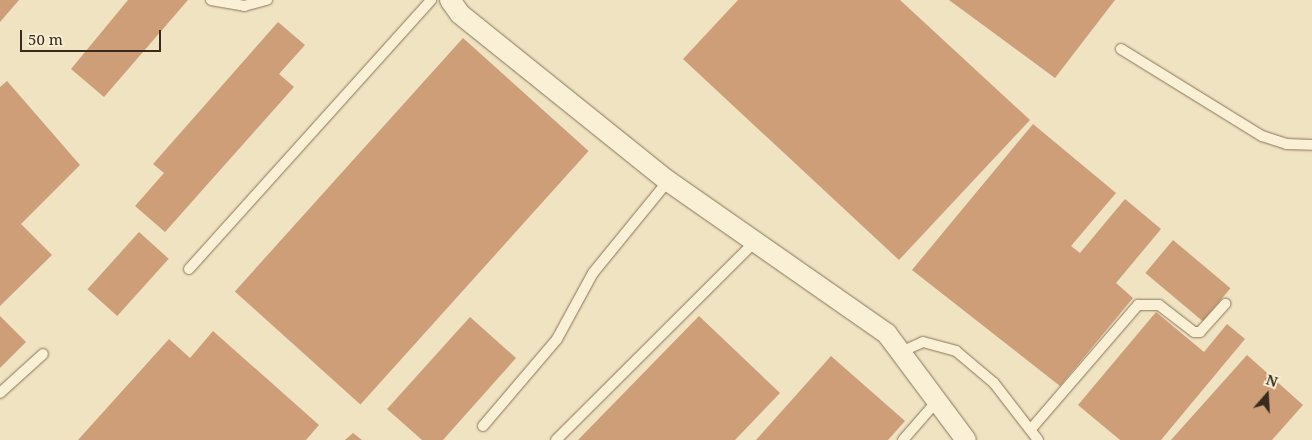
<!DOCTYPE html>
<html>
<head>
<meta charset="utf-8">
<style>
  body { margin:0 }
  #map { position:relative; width:1312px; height:440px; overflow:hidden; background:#efe3c2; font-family:"Noto Serif",serif }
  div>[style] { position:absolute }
  .building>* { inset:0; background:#cd9e77; transform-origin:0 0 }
  .roads { filter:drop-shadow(0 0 1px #897459) drop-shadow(0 0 1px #897459) }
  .service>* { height:10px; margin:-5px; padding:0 5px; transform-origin:5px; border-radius:5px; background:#f9f0d5 }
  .minor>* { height:20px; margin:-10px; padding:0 10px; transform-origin:10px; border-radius:10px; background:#f9f0d5 }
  span { translate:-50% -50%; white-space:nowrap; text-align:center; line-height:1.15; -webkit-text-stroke:4px #f6edd2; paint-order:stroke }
  .north { position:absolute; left:1242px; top:370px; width:50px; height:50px; -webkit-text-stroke:4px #f6edd2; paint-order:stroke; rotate:19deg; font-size:14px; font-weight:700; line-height:20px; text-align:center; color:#382b1d }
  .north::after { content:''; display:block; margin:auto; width:18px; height:22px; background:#382b1d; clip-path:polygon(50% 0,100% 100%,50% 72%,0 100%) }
  .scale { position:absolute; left:20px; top:30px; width:141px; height:22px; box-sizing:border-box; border:2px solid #382b1d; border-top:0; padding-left:6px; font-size:15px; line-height:18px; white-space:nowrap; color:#382b1d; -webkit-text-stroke:4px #f6edd2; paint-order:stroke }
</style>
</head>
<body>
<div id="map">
  <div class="building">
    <i style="clip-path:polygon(0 0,19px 0,0 22px)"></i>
    <i style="clip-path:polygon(128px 0,188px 0,104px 97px,71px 69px)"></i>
    <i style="clip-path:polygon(738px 0,900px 0,1030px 120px,899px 260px,683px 59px)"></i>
    <i style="clip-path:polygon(949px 0,1115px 0,1055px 78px)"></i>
    <i style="clip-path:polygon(278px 22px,305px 45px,279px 74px,294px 87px,165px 232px,135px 206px,164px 173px,153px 164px)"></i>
    <i style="left:463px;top:38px;width:169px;height:341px;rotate:42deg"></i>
    <i style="clip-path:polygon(7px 81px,80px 165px,21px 224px,52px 255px,0 306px,0 87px)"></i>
    <i style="clip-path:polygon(1033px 124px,1116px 193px,1071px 246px,1080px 253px,1125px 199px,1161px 229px,1116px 283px,1133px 298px,1060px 386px,912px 270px)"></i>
    <i style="left:139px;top:232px;width:40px;height:77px;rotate:42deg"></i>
    <i style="left:1173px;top:240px;width:75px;height:43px;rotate:40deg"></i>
    <i style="clip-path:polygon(1156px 312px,1204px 352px,1227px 324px,1245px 339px,1161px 440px,1120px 440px,1078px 405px)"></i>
    <i style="clip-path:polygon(0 316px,26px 342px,0 368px)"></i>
    <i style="clip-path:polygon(699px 316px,780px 393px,735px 440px,578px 440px)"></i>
    <i style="clip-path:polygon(470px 317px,516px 358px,443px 440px,422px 440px,387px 409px)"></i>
    <i style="clip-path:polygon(213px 331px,319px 425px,306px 440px,78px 440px,169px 339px,190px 358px)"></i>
    <i style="clip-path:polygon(1247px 355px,1303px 405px,1272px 440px,1171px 440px)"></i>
    <i style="clip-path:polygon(831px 356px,905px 421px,888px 440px,756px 440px)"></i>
    <i style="clip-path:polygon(353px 433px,362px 440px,345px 440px)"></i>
  </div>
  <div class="roads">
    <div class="service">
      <i style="left:211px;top:0;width:34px;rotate:10deg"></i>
      <i style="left:244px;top:6px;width:24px;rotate:-15deg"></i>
      <i style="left:1121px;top:49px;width:166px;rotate:31.7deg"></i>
      <i style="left:1262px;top:136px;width:26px;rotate:18deg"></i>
      <i style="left:1287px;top:144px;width:25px;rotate:2deg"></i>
      <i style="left:189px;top:269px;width:362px;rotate:-48deg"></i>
      <i style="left:903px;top:351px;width:22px;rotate:-24deg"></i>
      <i style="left:923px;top:342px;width:34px;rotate:15deg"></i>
      <i style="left:956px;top:351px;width:50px;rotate:40.1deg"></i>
      <i style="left:994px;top:383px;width:72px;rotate:52.3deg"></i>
      <i style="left:0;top:393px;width:58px;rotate:-42.2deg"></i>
      <i style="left:483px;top:426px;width:114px;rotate:-49.6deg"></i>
      <i style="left:557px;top:339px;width:75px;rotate:-61.4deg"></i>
      <i style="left:593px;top:273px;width:119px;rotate:-50.8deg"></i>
      <i style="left:1031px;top:429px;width:164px;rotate:-49.2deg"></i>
      <i style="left:1138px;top:305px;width:21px"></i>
      <i style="left:1159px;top:305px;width:44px;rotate:37.6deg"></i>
      <i style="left:1194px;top:332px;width:6px"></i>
      <i style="left:1200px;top:332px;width:38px;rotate:-48deg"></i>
      <i style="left:556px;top:440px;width:281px;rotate:-44.9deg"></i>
      <i style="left:903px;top:440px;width:52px;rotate:-48.9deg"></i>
    </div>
    <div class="minor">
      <i style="left:450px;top:0;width:17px;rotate:54deg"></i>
      <i style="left:460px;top:14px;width:267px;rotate:38.8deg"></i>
      <i style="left:668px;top:181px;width:267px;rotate:34.9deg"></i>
      <i style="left:887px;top:334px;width:132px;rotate:53.3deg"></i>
    </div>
  </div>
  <div class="north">N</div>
  <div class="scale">50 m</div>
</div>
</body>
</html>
